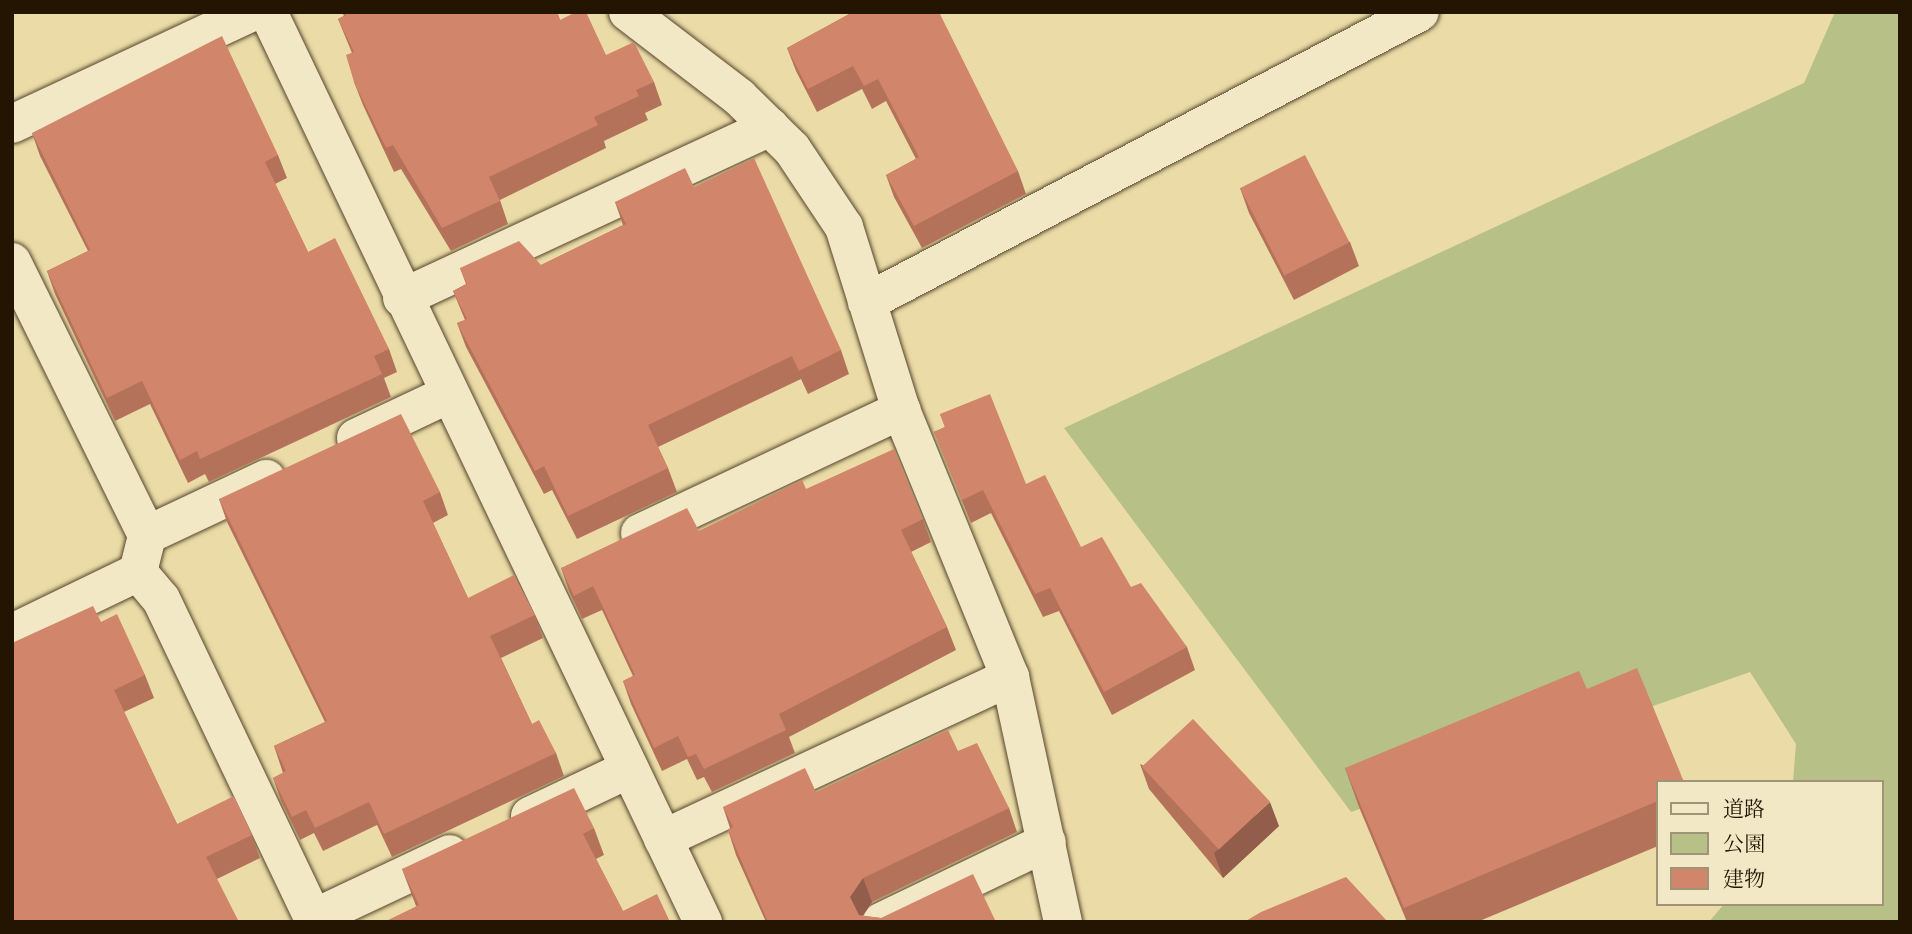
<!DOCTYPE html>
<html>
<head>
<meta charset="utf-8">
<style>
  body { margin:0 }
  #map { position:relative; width:1912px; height:934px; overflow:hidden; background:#ebdba7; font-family:"Sorts Mill Goudy","Noto Serif JP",serif }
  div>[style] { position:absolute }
  .green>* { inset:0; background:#b7c087 }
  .roads { filter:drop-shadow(0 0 2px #55462b) drop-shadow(0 0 2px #55462b) }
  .minor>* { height:38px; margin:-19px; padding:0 19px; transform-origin:19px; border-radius:19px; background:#f2e8c6 }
  .wall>* { inset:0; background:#b4725b }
  .shaded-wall>* { inset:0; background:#925d4a }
  .building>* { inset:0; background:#d1856a; transform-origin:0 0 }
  span { translate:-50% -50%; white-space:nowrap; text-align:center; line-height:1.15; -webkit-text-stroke:6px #f2e8c6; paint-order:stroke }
  .frame { position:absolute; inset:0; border:14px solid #231502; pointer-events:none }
  .legend { position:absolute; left:1656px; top:780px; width:228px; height:126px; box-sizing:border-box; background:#f2e8c6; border:2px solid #9f9478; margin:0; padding:9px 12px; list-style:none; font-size:21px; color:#231502 }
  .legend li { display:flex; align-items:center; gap:14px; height:35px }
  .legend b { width:35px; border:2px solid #9f9478 }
</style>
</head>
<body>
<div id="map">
  <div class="green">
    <i style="clip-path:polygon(1835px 12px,1900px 12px,1900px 922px,1709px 922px,1724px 904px,1882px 904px,1882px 782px,1793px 782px,1796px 744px,1750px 672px,1351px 812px,1064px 428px,1804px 83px)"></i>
  </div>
  <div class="roads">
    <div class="minor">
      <i style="left:268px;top:12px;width:1009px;rotate:64.45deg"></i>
      <i style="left:628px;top:12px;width:140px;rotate:37.4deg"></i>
      <i style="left:739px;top:97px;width:74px;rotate:44.5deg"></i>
      <i style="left:792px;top:149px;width:94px;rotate:56.3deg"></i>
      <i style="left:844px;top:227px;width:192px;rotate:72.7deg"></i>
      <i style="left:901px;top:410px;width:288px;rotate:67.8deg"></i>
      <i style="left:1010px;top:677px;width:251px;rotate:77.8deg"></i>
      <i style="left:12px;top:124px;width:265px;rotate:-25deg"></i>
      <i style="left:12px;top:262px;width:305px;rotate:63.7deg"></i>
      <i style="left:402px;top:298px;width:406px;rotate:-24.9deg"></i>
      <i style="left:867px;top:302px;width:624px;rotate:-27.67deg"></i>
      <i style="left:356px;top:438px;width:101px;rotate:-25.3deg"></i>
      <i style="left:640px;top:533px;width:289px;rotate:-25.2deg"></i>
      <i style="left:138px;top:572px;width:35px;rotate:50deg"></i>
      <i style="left:161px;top:599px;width:358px;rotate:64.5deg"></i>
      <i style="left:12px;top:633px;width:140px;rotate:-25.8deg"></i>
      <i style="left:138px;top:572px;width:38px;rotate:-76deg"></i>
      <i style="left:147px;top:535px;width:132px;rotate:-25.2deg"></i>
      <i style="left:530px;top:816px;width:110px;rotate:-25.4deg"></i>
      <i style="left:663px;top:839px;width:383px;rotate:-25deg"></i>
      <i style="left:314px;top:918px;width:150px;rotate:-25.2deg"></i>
      <i style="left:881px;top:922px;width:184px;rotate:-25.7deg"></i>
    </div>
  </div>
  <div class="wall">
    <i style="clip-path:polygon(342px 12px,557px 12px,560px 20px,606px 55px,654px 82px,662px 105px,645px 113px,648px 120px,604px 141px,606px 148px,500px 200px,508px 224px,451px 251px,401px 169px,394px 172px,363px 105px,354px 82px,352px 53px,338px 19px,344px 16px)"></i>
    <i style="clip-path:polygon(853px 12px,1018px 171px,1026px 194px,922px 248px,894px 197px,886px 175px,916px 159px,886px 101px,872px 109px,862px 89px,817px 112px,796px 71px,787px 48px)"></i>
    <i style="clip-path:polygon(32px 133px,278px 155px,287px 178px,275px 184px,308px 252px,389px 349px,397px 372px,384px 378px,391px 397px,209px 482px,205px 474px,188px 483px,150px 404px,115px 421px,55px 294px,47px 271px,88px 251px,40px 156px)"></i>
    <i style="clip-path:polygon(694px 187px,841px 350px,849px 374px,808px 394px,801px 379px,658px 447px,668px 468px,677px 492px,577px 539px,552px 490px,544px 494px,466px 347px,457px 323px,465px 320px,453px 291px,466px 284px,460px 268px,541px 265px,623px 225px,615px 202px)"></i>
    <i style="clip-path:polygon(1240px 188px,1350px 242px,1359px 266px,1294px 300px,1249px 213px)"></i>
    <i style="clip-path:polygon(940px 414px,1026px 484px,1081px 547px,1131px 587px,1187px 647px,1195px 670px,1112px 715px,1059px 611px,1043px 617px,991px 513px,971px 523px,934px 432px,945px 427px)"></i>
    <i style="clip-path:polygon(806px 489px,923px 519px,931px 542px,911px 552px,947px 627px,956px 650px,789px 737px,795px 753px,712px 792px,704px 777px,697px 780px,687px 759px,662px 771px,631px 704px,623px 681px,633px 676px,602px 610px,582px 619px,569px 591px,561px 568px,699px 531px)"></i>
    <i style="clip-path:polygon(440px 492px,448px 515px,433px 523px,468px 598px,535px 615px,543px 638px,501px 658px,532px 724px,556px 753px,564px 776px,392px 857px,377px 825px,323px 851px,314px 833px,300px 840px,281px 801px,273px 778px,283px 773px,274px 746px,325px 722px,227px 522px,219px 499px)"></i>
    <i style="clip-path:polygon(101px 622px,145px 675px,154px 698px,124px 712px,177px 824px,252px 835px,260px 858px,217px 879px,12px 922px)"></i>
    <i style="clip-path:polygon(958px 751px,1009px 808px,1017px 832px,872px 902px,863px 916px,881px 918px,996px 922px,766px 922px,736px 855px,728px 830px,730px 828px,723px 807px,816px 792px)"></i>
    <i style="clip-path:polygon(1140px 764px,1279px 826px,1223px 878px,1149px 789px)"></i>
    <i style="clip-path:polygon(1345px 768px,1658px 782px,1658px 846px,1477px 922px,1407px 922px,1359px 807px)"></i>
    <i style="clip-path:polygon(594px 828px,604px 855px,596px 859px,623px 911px,416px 906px,402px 869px)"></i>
  </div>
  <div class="shaded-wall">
    <i style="clip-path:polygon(1270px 802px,1279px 826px,1223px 878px,1214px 853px)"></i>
    <i style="clip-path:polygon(863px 878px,872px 902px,859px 921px,850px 897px)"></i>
  </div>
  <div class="building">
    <i style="clip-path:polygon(345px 12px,557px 12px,560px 20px,576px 12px,586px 12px,606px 55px,634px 42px,654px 82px,636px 90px,639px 96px,594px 117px,598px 125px,489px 177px,500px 201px,442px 228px,393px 145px,386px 148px,354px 82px,346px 55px,354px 52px,338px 19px,346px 15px)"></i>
    <i style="clip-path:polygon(853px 12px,939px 12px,1018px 171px,914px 226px,886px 175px,919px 157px,878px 79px,864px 86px,853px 66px,808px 89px,787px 48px)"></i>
    <i style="clip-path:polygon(222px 36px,278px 155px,265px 162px,308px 252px,335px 238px,389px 349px,374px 356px,382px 374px,200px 459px,197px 451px,180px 460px,142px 381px,107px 398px,47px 271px,90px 250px,32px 133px)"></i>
    <i style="left:1305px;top:155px;width:98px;height:73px;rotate:63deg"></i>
    <i style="clip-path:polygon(754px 158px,841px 350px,799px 371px,792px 356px,648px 425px,668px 468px,568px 516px,544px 466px,535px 471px,457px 323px,467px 319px,453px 291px,467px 284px,460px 268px,519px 241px,541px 265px,626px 224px,615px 202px,685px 168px,694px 187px)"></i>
    <i style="clip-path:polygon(990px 394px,1026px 484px,1045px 475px,1081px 547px,1102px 537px,1131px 587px,1141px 583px,1187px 647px,1104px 692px,1050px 588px,1035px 594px,983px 490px,962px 500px,934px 432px,945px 427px,940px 414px)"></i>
    <i style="clip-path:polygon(401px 414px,440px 492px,423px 501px,468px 598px,514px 575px,535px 615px,490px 636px,532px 724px,539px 720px,556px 753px,384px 834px,369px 802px,315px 828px,306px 810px,292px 817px,273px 778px,286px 771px,274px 746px,327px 721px,219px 499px)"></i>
    <i style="clip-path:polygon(894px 449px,923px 519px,901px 530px,947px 627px,779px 714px,786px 730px,704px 769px,696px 754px,688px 757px,678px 736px,654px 748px,623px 681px,635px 675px,593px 586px,574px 596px,561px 568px,687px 508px,699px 531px,802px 480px,806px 489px)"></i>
    <i style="clip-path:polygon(93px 606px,101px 622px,117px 614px,145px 675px,114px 690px,177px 824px,234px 796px,252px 835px,206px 857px,239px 922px,12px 922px,12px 643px)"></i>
    <i style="clip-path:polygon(1637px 668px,1684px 782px,1658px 782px,1658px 801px,1404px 908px,1345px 768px,1579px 671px,1587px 689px)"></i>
    <i style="left:1193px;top:719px;width:113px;height:70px;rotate:47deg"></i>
    <i style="clip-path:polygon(948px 730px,958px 751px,977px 743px,1009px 808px,863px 878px,850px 897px,859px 915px,881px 918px,973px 874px,996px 922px,768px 922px,728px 830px,733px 827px,723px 807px,805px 768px,816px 792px)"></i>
    <i style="clip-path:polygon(574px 788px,594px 828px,583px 834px,623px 911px,657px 894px,670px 922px,384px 922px,419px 905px,402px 869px)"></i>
    <i style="clip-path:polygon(1346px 877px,1388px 922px,1244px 922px,1261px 912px)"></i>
  </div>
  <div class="frame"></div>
  <ul class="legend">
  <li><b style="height:9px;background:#f2e8c6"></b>道路</li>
  <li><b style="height:19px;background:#b7c087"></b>公園</li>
  <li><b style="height:19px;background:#d1856a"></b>建物</li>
  </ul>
</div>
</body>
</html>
